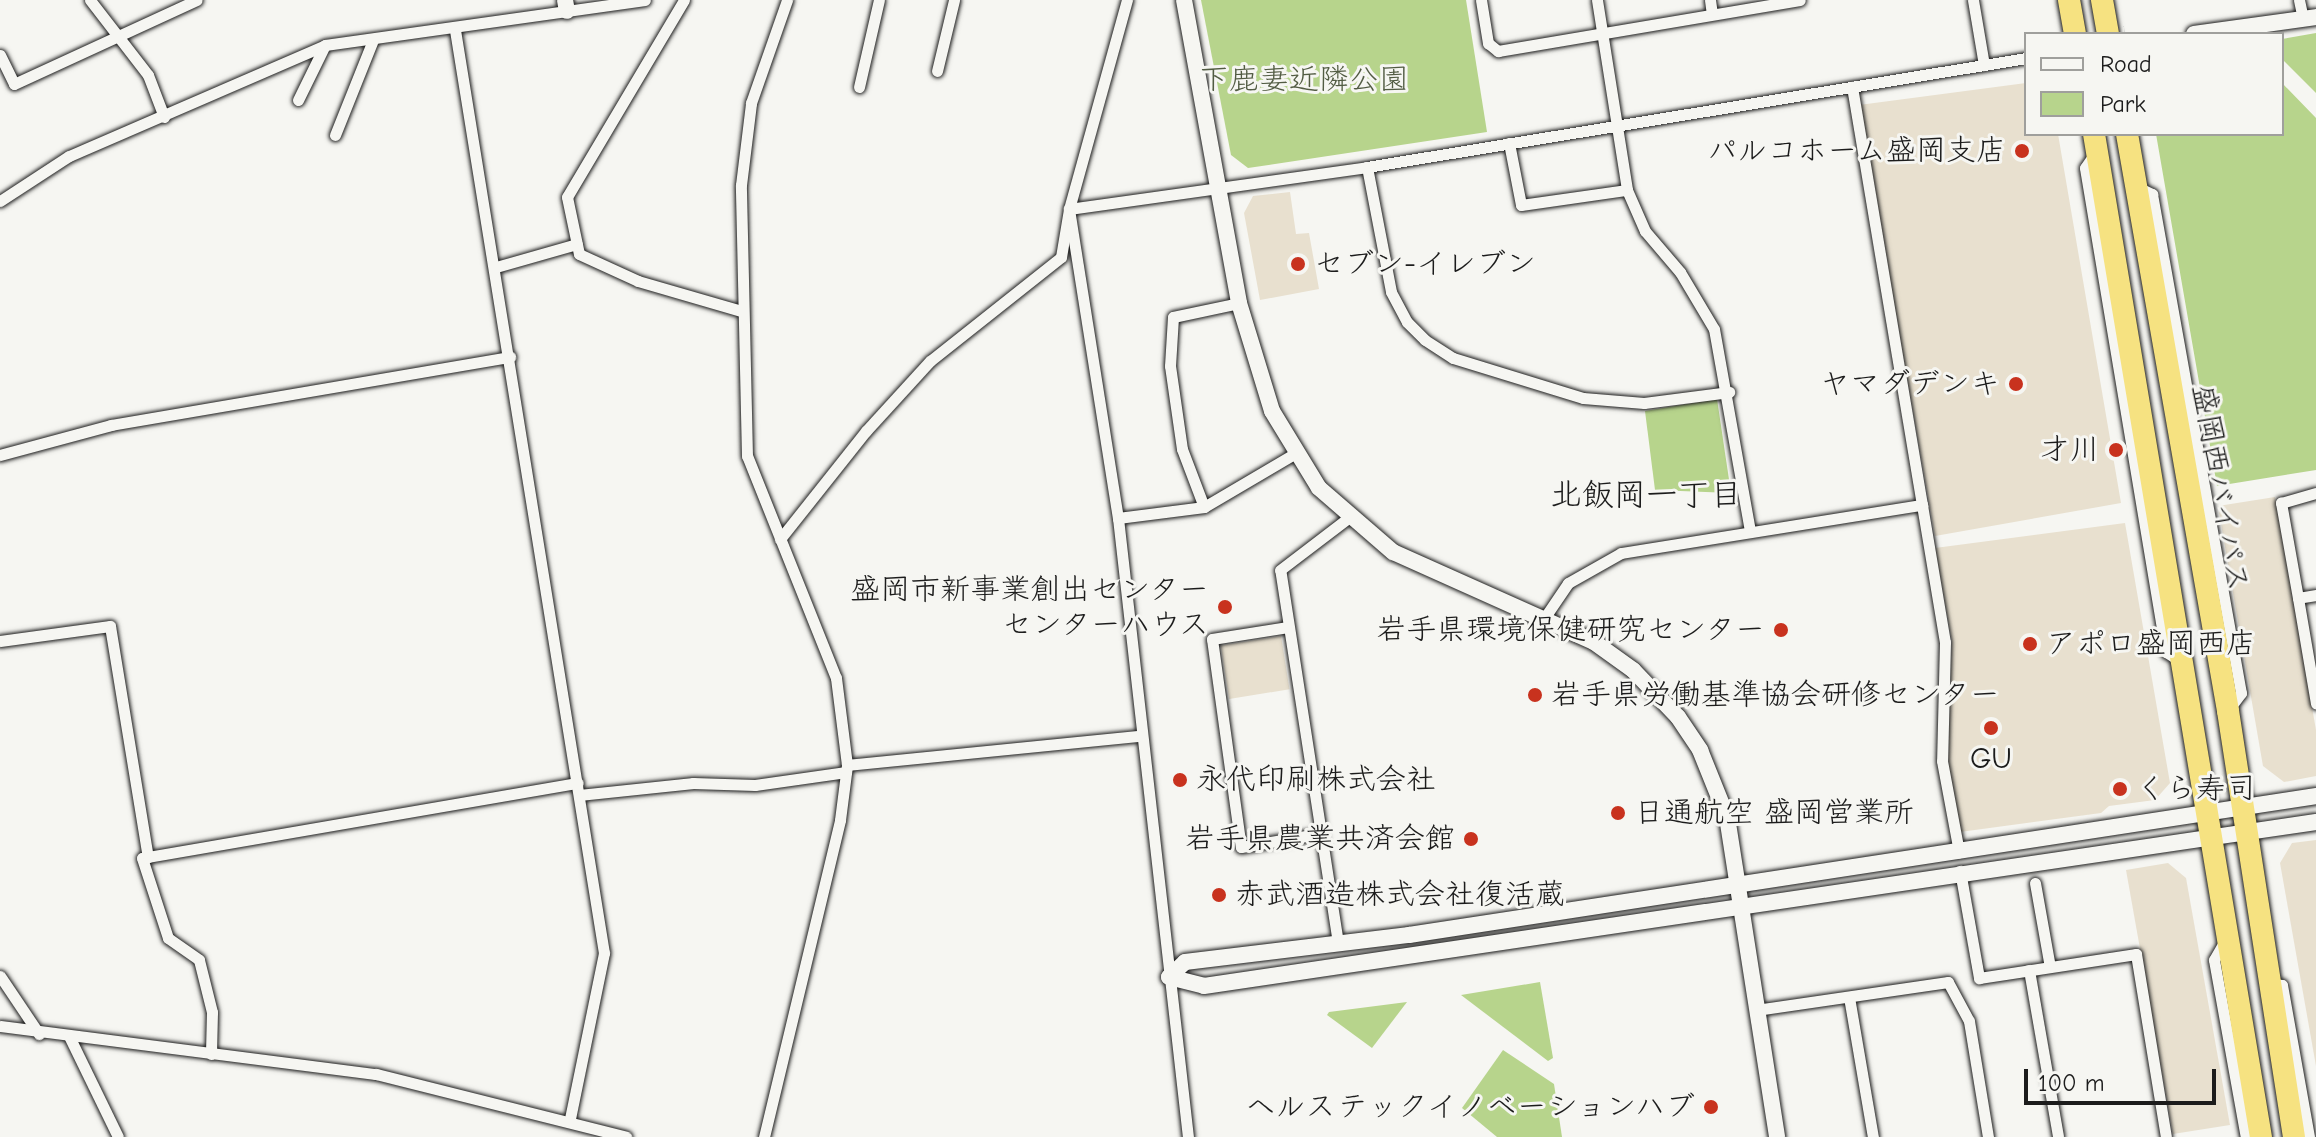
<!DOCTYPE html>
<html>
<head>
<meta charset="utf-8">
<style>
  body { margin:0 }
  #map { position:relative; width:2316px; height:1137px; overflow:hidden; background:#f6f6f2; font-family:"Comic Neue","Klee One",sans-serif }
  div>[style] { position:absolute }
  .built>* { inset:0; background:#e8e0cf; transform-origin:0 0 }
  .green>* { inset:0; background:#b7d48c }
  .street-tunnel>* { height:11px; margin-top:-5.5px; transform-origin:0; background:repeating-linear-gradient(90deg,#d5d5d2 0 11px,transparent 0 16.5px) }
  .roads { filter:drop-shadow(0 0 2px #1c1c1c) drop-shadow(0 0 2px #1c1c1c) }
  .street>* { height:11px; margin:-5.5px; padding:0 5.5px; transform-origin:5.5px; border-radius:5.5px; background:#f6f6f2 }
  .secondary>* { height:16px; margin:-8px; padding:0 8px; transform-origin:8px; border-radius:8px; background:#f6f6f2 }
  .highway>* { height:22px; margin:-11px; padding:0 11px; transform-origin:11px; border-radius:11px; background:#f6e281 }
  .dots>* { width:22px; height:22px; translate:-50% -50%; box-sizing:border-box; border:4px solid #f6f6f2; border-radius:50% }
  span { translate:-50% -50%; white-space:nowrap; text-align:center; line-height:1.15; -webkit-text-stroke:6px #f6f6f2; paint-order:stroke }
  .park-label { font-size:30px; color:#525c43 }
  .poi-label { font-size:30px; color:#1c1c1c }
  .right { translate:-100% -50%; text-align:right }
  .left { translate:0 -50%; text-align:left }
  .street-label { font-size:30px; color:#1c1c1c }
  .neighbourhood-label { font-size:32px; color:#1c1c1c }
  .legend { position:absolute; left:2024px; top:32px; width:260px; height:104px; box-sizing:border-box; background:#f6f6f2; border:2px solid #9f9f9c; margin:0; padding:10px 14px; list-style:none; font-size:24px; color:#1c1c1c }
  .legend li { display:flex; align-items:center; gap:16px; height:40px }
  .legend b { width:40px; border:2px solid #9f9f9c }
  .scale { position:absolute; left:2024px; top:1069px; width:192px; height:36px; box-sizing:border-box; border:4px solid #1c1c1c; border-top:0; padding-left:10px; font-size:24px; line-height:28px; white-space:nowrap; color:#1c1c1c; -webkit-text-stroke:6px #f6f6f2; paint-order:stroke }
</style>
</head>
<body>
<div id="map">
  <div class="built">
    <i style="clip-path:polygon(2026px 83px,2026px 134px,2058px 134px,2121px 503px,1935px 536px,1859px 105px)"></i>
    <i style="clip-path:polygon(1290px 192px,1296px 234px,1309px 233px,1319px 289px,1260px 300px,1244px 213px,1253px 196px)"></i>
    <i style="clip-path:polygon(2275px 497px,2316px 730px,2316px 776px,2284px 782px,2263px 766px,2218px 506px)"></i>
    <i style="clip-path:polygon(2125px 523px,2170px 783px,2155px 800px,2109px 806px,2101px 813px,1960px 832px,1948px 762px,1952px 641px,1935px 548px)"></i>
    <i style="left:1281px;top:636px;width:54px;height:61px;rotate:81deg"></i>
    <i style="clip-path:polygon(2316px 840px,2316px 1066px,2280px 863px,2292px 843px)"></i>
    <i style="clip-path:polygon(2168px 863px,2186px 878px,2230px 1125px,2173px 1134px,2126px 870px)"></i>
  </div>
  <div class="green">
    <i style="clip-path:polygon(1201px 0,1466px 0,1487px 132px,1248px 168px,1231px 155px)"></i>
    <i style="clip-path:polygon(2316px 33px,2316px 93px,2282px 59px,2282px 39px)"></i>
    <i style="clip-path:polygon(2282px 83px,2316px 118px,2316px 470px,2217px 486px,2156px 134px,2282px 134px)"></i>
    <i style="clip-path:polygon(1717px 399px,1731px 493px,1655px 490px,1645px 411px)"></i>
    <i style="clip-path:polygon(1540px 982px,1553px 1058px,1548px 1061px,1461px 995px)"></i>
    <i style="clip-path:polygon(1407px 1002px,1372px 1048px,1327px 1015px,1329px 1012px)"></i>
    <i style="clip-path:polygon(1503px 1050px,1554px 1084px,1562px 1137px,1497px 1137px,1462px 1108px)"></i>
  </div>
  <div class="street-tunnel">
    <i style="left:2108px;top:34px;width:17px;rotate:-10deg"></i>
  </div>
  <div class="roads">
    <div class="street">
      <i style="left:90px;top:0;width:95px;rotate:52.3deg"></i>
      <i style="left:148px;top:75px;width:45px;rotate:69.1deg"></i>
      <i style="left:684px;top:0;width:229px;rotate:120.7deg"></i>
      <i style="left:567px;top:197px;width:58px;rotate:78.1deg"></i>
      <i style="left:579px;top:254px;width:65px;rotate:24.6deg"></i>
      <i style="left:638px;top:281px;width:107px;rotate:16.2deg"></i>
      <i style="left:1481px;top:0;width:44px;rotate:80.8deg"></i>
      <i style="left:1488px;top:43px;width:13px;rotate:39deg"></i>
      <i style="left:1498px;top:51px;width:306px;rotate:-9.6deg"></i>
      <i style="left:1597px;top:0;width:192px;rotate:81deg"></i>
      <i style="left:1627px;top:190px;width:45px;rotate:66.3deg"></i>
      <i style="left:1645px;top:231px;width:54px;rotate:49.5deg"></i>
      <i style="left:1680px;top:272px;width:66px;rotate:59.2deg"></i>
      <i style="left:1714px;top:329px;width:205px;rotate:79.9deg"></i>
      <i style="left:1710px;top:0;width:14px;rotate:82deg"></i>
      <i style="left:1973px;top:0;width:66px;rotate:80.4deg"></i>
      <i style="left:2299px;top:0;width:19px;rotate:78deg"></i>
      <i style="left:455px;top:30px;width:935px;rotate:80.83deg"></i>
      <i style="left:604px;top:953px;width:169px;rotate:101.6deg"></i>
      <i style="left:0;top:55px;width:32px;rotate:64deg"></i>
      <i style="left:14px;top:84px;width:201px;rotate:-24.7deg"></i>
      <i style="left:937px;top:71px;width:73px;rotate:-76.5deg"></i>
      <i style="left:859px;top:87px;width:89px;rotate:-77.1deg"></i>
      <i style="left:298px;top:100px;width:61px;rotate:-63.9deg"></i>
      <i style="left:335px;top:135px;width:102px;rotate:-68.2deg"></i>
      <i style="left:1509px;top:143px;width:63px;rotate:79deg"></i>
      <i style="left:1521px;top:205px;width:107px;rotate:-8.1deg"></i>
      <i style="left:2096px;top:152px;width:19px;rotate:125deg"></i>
      <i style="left:2085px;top:168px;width:491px;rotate:80.5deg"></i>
      <i style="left:2166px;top:652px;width:17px;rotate:33deg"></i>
      <i style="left:1367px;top:167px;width:668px;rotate:-9.39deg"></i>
      <i style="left:2137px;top:187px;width:17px;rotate:25deg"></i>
      <i style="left:2152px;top:194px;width:507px;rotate:79.89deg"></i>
      <i style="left:2241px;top:693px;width:20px;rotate:127deg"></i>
      <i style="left:0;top:201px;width:82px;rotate:-33.1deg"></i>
      <i style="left:69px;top:156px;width:279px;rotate:-23.4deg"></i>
      <i style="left:325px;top:45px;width:323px;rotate:-8deg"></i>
      <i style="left:1069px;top:209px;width:313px;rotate:81deg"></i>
      <i style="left:1118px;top:518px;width:623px;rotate:83.55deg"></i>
      <i style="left:1069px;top:209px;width:301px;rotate:-8deg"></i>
      <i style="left:1367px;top:167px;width:127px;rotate:79.1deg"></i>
      <i style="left:1391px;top:292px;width:34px;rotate:62deg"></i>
      <i style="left:1407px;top:322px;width:25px;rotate:45deg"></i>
      <i style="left:1425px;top:340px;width:33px;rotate:33deg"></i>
      <i style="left:1453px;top:358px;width:136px;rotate:17.1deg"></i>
      <i style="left:1583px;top:398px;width:61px;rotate:4.7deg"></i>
      <i style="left:1644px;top:403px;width:86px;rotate:-7.4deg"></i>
      <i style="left:496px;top:267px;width:84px;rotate:-15.9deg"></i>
      <i style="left:0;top:455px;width:115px;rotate:-15.1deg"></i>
      <i style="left:111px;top:425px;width:405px;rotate:-9.7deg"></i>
      <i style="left:1922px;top:505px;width:139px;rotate:80.5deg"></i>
      <i style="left:1945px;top:642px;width:119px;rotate:91.4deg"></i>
      <i style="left:1942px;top:761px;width:93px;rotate:79.4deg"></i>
      <i style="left:1204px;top:507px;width:62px;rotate:-110.8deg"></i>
      <i style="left:1182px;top:449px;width:84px;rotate:-98.2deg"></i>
      <i style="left:1170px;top:366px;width:49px;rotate:-86.5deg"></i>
      <i style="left:1173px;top:317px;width:67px;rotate:-12deg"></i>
      <i style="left:1118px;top:518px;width:87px;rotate:-7.3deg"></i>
      <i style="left:1204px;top:507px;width:104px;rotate:-30.5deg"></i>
      <i style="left:780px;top:539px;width:138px;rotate:-51.5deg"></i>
      <i style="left:866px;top:431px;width:95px;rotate:-47.6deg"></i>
      <i style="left:930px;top:361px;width:167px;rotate:-38.4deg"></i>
      <i style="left:1061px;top:257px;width:49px;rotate:-80.5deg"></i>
      <i style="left:1069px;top:209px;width:217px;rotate:-74.5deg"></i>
      <i style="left:2316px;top:595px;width:18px;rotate:171deg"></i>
      <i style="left:2298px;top:598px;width:107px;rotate:80.3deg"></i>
      <i style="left:2298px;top:598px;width:97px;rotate:-100.1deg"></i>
      <i style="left:2281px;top:503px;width:36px;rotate:-16deg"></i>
      <i style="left:1545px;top:617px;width:41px;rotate:-55.9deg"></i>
      <i style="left:1568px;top:583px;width:61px;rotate:-29.5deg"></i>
      <i style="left:1621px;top:553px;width:305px;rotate:-9.1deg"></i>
      <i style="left:1922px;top:505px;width:424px;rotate:-99.5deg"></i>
      <i style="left:1288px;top:627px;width:77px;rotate:171deg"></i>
      <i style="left:1212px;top:639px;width:210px;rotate:82.1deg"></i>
      <i style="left:1241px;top:847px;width:78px;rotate:-9.6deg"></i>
      <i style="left:0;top:641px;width:111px;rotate:-7.8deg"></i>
      <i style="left:110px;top:626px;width:234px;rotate:80.7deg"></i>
      <i style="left:148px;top:857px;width:6px;rotate:171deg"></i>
      <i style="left:142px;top:858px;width:84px;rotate:72deg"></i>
      <i style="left:168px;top:938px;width:38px;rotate:35deg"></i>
      <i style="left:199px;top:960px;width:54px;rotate:76deg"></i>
      <i style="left:212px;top:1012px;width:42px;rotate:91.4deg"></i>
      <i style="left:847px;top:765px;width:294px;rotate:-5.7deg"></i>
      <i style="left:579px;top:795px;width:115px;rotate:-6deg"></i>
      <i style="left:693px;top:783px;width:62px;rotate:1.8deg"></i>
      <i style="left:755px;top:785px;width:92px;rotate:-8.1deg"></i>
      <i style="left:148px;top:857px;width:436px;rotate:-9.8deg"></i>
      <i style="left:1960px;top:871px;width:109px;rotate:79.9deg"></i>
      <i style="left:1979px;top:978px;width:159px;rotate:-8.7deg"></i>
      <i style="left:2136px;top:954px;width:185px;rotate:80.7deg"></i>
      <i style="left:2035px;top:883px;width:85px;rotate:79.9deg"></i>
      <i style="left:2226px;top:939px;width:24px;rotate:120deg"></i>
      <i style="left:2214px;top:960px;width:180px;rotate:79.8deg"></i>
      <i style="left:1338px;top:943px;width:377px;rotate:-98.8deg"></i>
      <i style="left:1280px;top:570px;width:86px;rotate:-37.4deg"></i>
      <i style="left:2029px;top:970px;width:169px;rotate:80.1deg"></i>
      <i style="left:0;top:976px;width:70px;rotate:56.1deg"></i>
      <i style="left:2273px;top:984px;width:9px;rotate:6deg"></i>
      <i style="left:2282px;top:985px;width:154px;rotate:79.9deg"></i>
      <i style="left:1849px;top:997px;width:142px;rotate:80.3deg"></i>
      <i style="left:1756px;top:1010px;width:194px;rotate:-8.3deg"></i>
      <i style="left:1948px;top:982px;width:44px;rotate:61.7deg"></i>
      <i style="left:1969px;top:1021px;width:118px;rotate:80.7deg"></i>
      <i style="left:0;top:1026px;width:379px;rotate:7.3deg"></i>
      <i style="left:376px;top:1074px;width:258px;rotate:14.1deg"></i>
      <i style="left:69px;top:1036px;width:112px;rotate:64.1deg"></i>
      <i style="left:764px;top:1137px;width:326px;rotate:-76.5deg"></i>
      <i style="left:840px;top:820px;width:55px;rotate:-82.7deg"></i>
      <i style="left:847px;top:765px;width:88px;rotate:-97.2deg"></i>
      <i style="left:836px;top:678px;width:239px;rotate:-111.8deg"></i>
      <i style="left:747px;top:456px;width:271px;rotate:-91.3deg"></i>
      <i style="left:741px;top:185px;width:83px;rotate:-83deg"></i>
      <i style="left:751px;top:103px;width:109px;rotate:-70.7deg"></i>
    </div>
    <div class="secondary">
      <i style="left:565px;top:0;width:11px;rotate:80deg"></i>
      <i style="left:1184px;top:0;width:308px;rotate:79.7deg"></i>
      <i style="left:1239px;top:303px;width:113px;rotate:73deg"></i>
      <i style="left:1272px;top:411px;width:90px;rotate:58.6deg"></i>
      <i style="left:1319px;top:488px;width:98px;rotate:40.9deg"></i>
      <i style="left:1393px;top:552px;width:220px;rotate:24.1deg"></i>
      <i style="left:1594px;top:642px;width:48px;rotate:35.7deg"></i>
      <i style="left:1633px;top:670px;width:65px;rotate:46.2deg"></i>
      <i style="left:1678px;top:717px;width:40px;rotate:56deg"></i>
      <i style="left:1700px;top:750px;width:72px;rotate:68.1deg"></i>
      <i style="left:1727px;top:817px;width:324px;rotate:81.1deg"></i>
      <i style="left:2194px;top:34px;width:123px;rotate:-7.9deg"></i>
      <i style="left:1169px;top:977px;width:22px;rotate:-43deg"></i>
      <i style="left:1185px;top:962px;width:226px;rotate:-6.9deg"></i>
      <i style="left:1409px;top:935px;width:918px;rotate:-8.71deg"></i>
      <i style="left:1169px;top:977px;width:36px;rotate:14deg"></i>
      <i style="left:1204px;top:986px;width:1124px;rotate:-8.39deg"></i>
    </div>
    <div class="highway">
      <i style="left:2069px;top:0;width:35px;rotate:80deg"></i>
      <i style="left:2102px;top:0;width:35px;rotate:80deg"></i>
      <i style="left:2094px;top:134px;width:1017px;rotate:80.55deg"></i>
      <i style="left:2127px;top:134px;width:586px;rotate:80.07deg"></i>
      <i style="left:2228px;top:711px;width:431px;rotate:81.2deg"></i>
    </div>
  </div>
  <div class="dots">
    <i style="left:2022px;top:151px;background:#c8321e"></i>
    <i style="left:1298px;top:264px;background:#c8321e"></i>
    <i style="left:2016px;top:384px;background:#c8321e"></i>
    <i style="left:2116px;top:450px;background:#c8321e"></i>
    <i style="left:1225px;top:607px;background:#c8321e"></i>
    <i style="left:1781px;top:630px;background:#c8321e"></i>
    <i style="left:2030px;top:644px;background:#c8321e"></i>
    <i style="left:1535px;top:695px;background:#c8321e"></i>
    <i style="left:1991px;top:728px;background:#c8321e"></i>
    <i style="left:1180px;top:780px;background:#c8321e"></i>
    <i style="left:2120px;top:789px;background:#c8321e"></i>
    <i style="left:1618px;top:813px;background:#c8321e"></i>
    <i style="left:1471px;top:839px;background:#c8321e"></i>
    <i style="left:1219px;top:895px;background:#c8321e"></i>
    <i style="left:1711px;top:1107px;background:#c8321e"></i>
  </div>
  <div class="park-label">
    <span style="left:1304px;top:80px">下鹿妻近隣公園</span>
  </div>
  <div class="poi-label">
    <span class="right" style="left:2006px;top:151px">パルコホーム盛岡支店</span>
    <span class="left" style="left:1314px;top:264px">セブン-イレブン</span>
    <span class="right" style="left:2000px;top:384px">ヤマダデンキ</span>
    <span class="right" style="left:2100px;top:450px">才川</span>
    <span class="right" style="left:1209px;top:607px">盛岡市新事業創出センター<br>センターハウス</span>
    <span class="right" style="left:1765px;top:630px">岩手県環境保健研究センター</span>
    <span class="left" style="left:2046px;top:644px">アポロ盛岡西店</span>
    <span class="left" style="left:1551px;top:695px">岩手県労働基準協会研修センター</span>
    <span style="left:1991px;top:759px">GU</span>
    <span class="left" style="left:1196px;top:780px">永代印刷株式会社</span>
    <span class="left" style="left:2136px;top:789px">くら寿司</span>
    <span class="left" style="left:1634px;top:813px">日通航空 盛岡営業所</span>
    <span class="right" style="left:1455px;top:839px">岩手県農業共済会館</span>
    <span class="left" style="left:1235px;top:895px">赤武酒造株式会社復活蔵</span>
    <span class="right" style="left:1695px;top:1107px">ヘルステックイノベーションハブ</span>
  </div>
  <div class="street-label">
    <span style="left:2220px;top:488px;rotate:80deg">盛岡西バイパス</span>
  </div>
  <div class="neighbourhood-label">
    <span style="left:1646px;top:495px">北飯岡一丁目</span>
  </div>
  <ul class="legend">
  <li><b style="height:10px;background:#f6f6f2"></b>Road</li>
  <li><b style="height:22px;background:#b7d48c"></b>Park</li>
  </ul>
  <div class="scale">100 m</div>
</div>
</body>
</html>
